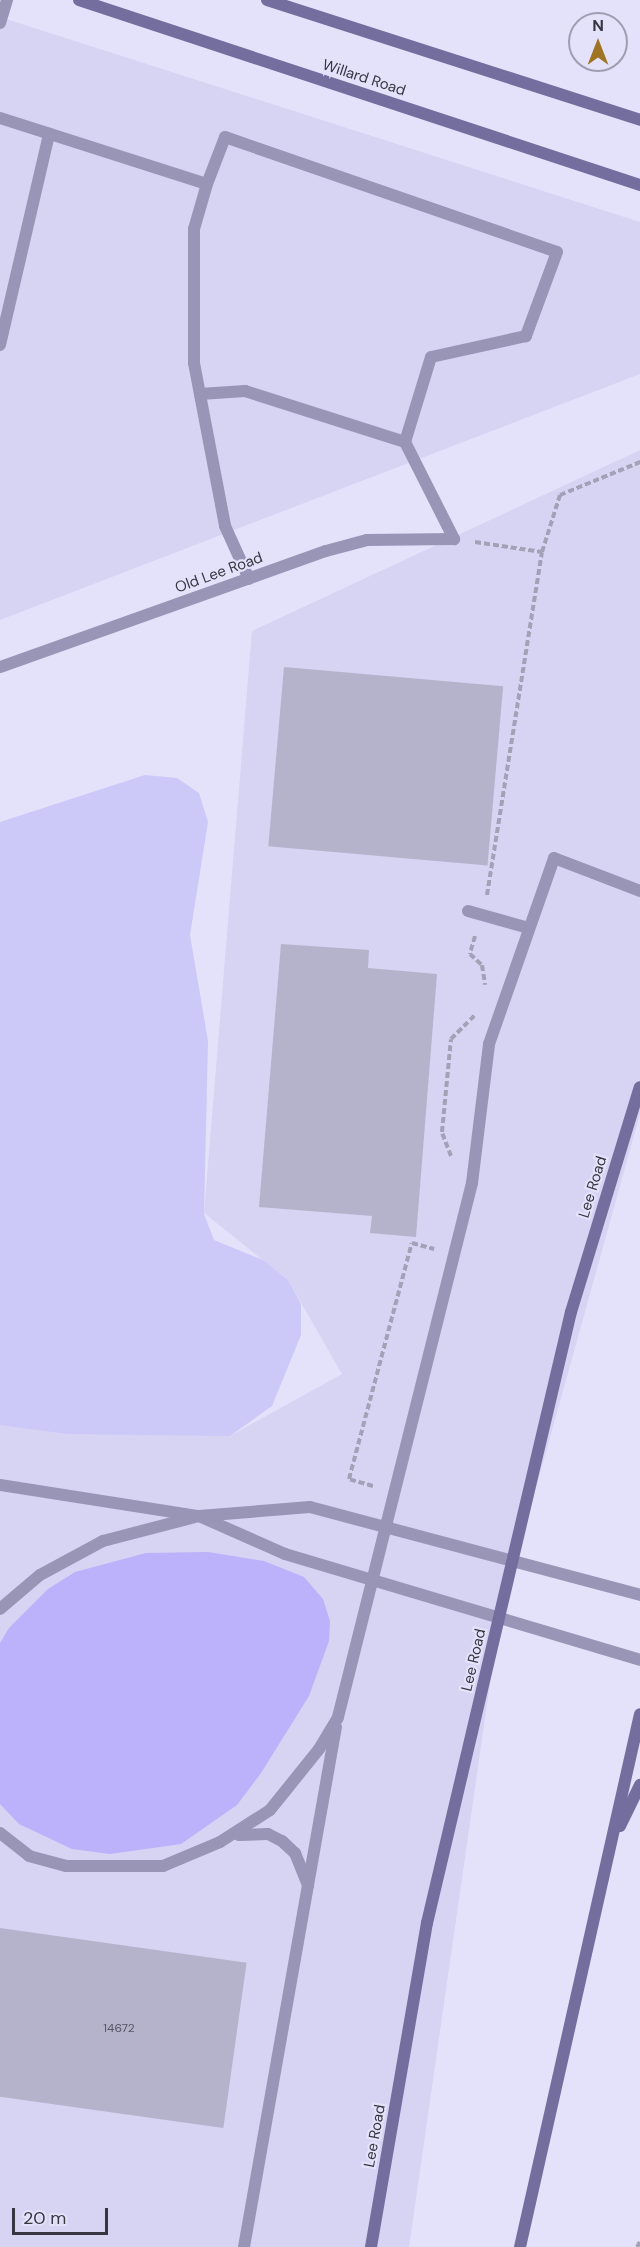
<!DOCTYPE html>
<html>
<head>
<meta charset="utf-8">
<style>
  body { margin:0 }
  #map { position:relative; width:640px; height:2247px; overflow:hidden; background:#e4e2fb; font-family:"DM Sans",sans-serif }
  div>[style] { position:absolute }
  .built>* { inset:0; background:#d6d3f3 }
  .green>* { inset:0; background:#bbb2fb }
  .water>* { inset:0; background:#ccc8f8 }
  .building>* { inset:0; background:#b5b3cb; transform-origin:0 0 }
  .path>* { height:4px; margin-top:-2px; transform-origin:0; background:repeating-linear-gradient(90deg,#a3a1b5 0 6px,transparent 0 9px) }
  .lane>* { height:12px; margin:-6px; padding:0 6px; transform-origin:6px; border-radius:6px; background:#9895b7 }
  .street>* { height:12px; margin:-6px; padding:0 6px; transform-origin:6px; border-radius:6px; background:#9895b7 }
  .secondary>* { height:12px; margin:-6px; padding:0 6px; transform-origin:6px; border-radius:6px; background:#746e9f }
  span { translate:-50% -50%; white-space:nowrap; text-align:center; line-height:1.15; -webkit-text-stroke:4.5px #e4e2fb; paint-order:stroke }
  .number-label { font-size:12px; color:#575664 }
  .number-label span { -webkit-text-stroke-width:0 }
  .street-label { font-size:15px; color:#383741 }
  .north { position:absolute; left:568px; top:12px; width:60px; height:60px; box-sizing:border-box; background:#e4e2fb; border:2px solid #9f9eb1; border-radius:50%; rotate:0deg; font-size:16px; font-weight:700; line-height:24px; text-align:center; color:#383741 }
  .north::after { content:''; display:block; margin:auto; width:21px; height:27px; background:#9f7424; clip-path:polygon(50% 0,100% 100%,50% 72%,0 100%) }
  .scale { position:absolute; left:12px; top:2208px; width:96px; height:27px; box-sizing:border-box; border:3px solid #383741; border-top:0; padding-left:8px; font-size:18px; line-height:21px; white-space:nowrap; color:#383741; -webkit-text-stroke:4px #e4e2fb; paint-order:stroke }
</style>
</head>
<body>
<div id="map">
  <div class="built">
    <i style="clip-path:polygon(0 17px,640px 222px,640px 374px,0 620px)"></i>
    <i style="clip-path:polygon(640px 450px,640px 1114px,499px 1621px,409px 2247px,0 2247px,0 1424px,230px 1436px,342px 1374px,288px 1280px,204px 1213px,252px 631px)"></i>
  </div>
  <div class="green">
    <i style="clip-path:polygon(208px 1552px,264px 1561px,304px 1577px,323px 1599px,330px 1621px,329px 1641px,309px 1696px,261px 1773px,237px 1805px,181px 1844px,110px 1854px,72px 1849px,19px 1824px,0 1804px,0 1643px,9px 1628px,48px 1589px,75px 1572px,146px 1553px)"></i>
  </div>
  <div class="water">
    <i style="clip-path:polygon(145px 775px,177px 778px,199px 793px,208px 822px,190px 935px,208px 1041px,204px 1214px,214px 1240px,263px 1260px,288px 1280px,301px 1304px,301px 1335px,272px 1406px,230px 1436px,68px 1434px,0 1425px,0 822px)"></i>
  </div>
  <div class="building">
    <i style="left:284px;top:667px;width:220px;height:180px;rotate:5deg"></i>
    <i style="clip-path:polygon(281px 944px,369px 950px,368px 968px,437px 974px,416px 1237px,370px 1233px,372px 1216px,259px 1207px)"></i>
    <i style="left:0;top:1928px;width:249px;height:167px;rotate:8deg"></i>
  </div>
  <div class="path">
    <i style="left:475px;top:542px;width:68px;rotate:8.5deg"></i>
    <i style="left:542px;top:552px;width:60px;rotate:-72.5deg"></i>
    <i style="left:560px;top:495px;width:87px;rotate:-22.4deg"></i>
    <i style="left:487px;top:895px;width:347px;rotate:-80.9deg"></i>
    <i style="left:475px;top:936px;width:19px;rotate:106deg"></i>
    <i style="left:470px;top:954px;width:16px;rotate:43deg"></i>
    <i style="left:482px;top:965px;width:20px;rotate:81deg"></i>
    <i style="left:451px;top:1156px;width:26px;rotate:-111deg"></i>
    <i style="left:442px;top:1132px;width:93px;rotate:-84.5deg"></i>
    <i style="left:451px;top:1039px;width:33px;rotate:-45deg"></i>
    <i style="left:373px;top:1486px;width:25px;rotate:-164deg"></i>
    <i style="left:349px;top:1479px;width:244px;rotate:-75.1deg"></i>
    <i style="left:412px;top:1243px;width:23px;rotate:15deg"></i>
    <i style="left:637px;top:2247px;width:6px;rotate:-59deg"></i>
  </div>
  <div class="lane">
    <i style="left:0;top:23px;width:24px;rotate:-73deg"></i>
    <i style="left:0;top:118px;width:217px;rotate:17.7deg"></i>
    <i style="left:207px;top:184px;width:47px;rotate:106.1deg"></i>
    <i style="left:194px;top:229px;width:134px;rotate:90deg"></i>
    <i style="left:194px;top:363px;width:166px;rotate:79.2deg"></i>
    <i style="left:225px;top:526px;width:58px;rotate:65.6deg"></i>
    <i style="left:207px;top:184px;width:50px;rotate:-69deg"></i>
    <i style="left:225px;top:137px;width:351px;rotate:19.1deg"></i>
    <i style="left:557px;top:252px;width:90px;rotate:110.3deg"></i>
    <i style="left:526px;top:336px;width:97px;rotate:167.5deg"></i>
    <i style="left:431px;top:357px;width:89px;rotate:107deg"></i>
    <i style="left:0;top:345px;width:217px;rotate:-76.9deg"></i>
    <i style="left:200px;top:394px;width:45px;rotate:-3.8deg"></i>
    <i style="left:245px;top:391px;width:168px;rotate:17.7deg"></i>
    <i style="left:405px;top:442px;width:109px;rotate:63.2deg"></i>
    <i style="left:468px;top:911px;width:63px;rotate:15.6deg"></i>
    <i style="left:0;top:1485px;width:201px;rotate:8.9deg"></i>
    <i style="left:199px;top:1516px;width:94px;rotate:23.8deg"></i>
    <i style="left:285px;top:1554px;width:370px;rotate:16.6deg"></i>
    <i style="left:0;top:1609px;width:52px;rotate:-40.4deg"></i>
    <i style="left:40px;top:1575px;width:72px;rotate:-28.4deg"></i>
    <i style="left:103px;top:1541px;width:99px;rotate:-14.6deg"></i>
    <i style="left:199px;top:1516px;width:111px;rotate:-4.6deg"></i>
    <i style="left:310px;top:1507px;width:342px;rotate:14.9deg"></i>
    <i style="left:0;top:1833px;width:37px;rotate:38deg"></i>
    <i style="left:29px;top:1856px;width:38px;rotate:15deg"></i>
    <i style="left:66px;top:1866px;width:97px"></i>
    <i style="left:163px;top:1866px;width:62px;rotate:-22.8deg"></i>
    <i style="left:220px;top:1842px;width:59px;rotate:-32.6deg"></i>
    <i style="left:270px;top:1810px;width:78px;rotate:-51.2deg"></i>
    <i style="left:319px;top:1749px;width:37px;rotate:-59deg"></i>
    <i style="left:338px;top:1717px;width:551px;rotate:-75.91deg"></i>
    <i style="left:472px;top:1183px;width:140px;rotate:-83deg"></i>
    <i style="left:489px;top:1044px;width:197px;rotate:-70.7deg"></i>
    <i style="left:554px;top:858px;width:92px;rotate:21deg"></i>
    <i style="left:239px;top:1835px;width:29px;rotate:-2deg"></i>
    <i style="left:268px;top:1834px;width:16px;rotate:27deg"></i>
    <i style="left:282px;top:1841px;width:18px;rotate:43deg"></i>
    <i style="left:295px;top:1853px;width:35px;rotate:68deg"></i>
    <i style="left:244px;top:2247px;width:528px;rotate:-79.97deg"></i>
  </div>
  <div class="street">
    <i style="left:0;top:667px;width:346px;rotate:-19.6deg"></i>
    <i style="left:326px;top:551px;width:42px;rotate:-15deg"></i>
    <i style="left:367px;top:540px;width:87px;rotate:-0.7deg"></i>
  </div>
  <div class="secondary">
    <i style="left:79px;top:0;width:591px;rotate:18.25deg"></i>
    <i style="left:267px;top:0;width:392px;rotate:17.8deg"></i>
    <i style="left:620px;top:1826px;width:46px;rotate:-64deg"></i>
    <i style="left:371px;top:2247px;width:329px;rotate:-80.2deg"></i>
    <i style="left:427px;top:1923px;width:628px;rotate:-76.74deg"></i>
    <i style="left:571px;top:1312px;width:235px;rotate:-73deg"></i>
    <i style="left:520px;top:2247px;width:546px;rotate:-77.31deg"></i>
  </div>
  <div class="number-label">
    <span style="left:119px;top:2029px">14672</span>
  </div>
  <div class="street-label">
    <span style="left:364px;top:78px;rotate:18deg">Willard Road</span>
    <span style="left:219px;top:573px;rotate:-20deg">Old Lee Road</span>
    <span style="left:593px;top:1187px;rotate:-73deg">Lee Road</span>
    <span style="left:474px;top:1660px;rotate:-77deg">Lee Road</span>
    <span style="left:375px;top:2136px;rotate:-80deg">Lee Road</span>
  </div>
  <div class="north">N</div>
  <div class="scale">20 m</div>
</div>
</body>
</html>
